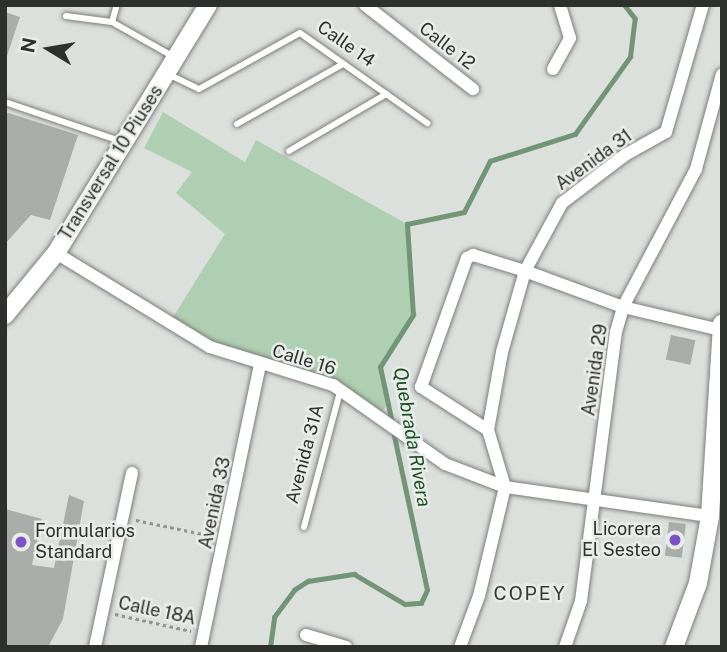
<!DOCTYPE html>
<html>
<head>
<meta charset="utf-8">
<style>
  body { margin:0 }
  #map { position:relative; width:727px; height:652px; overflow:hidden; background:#dce0dc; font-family:"Public Sans",sans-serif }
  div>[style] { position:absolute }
  .green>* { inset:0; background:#afcfb2 }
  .stream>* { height:4.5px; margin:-2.25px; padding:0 2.25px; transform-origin:2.25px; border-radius:2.25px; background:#729576 }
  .building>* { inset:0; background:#a9ada9; transform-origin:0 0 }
  .path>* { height:2.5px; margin-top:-1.25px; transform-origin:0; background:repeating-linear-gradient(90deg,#919491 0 3.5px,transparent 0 7px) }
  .roads { filter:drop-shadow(0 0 2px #7b7f7c) drop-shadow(0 0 2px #7b7f7c) }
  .lane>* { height:6px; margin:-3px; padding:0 3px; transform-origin:3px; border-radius:3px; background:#fff }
  .street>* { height:12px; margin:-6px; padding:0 6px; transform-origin:6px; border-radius:6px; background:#fff }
  .secondary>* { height:18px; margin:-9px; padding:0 9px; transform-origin:9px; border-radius:9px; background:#fff }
  .dots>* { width:19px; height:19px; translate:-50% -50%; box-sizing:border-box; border:4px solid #e9ede9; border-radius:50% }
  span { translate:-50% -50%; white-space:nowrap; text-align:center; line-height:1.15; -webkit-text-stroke:5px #e9ede9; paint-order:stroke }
  .street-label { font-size:18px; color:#2e302e }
  .poi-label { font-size:18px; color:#2e302e }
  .right { translate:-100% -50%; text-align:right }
  .left { translate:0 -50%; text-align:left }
  .water-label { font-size:19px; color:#194f24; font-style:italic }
  .neighbourhood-label { font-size:19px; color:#353835; letter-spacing:2px }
  .frame { position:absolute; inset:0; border:7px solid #2e302e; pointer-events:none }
  .north { position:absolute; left:14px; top:14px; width:70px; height:70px; -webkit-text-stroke:5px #e9ede9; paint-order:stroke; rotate:281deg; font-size:19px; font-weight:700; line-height:28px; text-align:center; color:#2e302e }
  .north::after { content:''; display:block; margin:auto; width:24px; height:32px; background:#2e302e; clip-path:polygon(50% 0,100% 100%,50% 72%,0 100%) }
</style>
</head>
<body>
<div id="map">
  <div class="green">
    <i style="clip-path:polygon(163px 112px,245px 162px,256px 140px,407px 224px,413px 315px,380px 366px,388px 404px,377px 417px,338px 380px,215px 343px,173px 317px,225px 234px,176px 193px,192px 172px,144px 148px)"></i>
  </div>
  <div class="stream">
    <i style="left:392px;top:423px;width:57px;rotate:-102.1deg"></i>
    <i style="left:380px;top:367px;width:62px;rotate:-57.6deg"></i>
    <i style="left:413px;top:315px;width:91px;rotate:-93.8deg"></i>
    <i style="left:407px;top:224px;width:58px;rotate:-11.9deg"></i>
    <i style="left:464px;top:212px;width:57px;rotate:-63deg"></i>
    <i style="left:490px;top:161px;width:89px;rotate:-17.6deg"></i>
    <i style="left:575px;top:134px;width:95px;rotate:-54.5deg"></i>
    <i style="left:630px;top:57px;width:38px;rotate:-83deg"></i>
    <i style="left:635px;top:19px;width:18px;rotate:-128deg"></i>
    <i style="left:270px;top:647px;width:30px;rotate:-82deg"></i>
    <i style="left:274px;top:617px;width:34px;rotate:-53deg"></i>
    <i style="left:294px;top:590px;width:17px;rotate:-33deg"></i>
    <i style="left:308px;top:581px;width:47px;rotate:-8.7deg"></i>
    <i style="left:354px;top:574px;width:59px;rotate:30.5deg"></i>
    <i style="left:405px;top:604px;width:16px;rotate:-4deg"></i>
    <i style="left:421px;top:603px;width:14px;rotate:-65deg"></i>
    <i style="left:427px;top:590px;width:162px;rotate:-102.1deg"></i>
  </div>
  <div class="building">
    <i style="clip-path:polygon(5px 12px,20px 17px,7px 56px,5px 56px)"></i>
    <i style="clip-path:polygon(5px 112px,78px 135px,50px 220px,31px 215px,5px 244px)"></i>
    <i style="left:671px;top:335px;width:25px;height:25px;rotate:12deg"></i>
    <i style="clip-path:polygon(69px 495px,84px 501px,63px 619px,48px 647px,5px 647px,5px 509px,42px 519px,32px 565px,54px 568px)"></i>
    <i style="left:669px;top:522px;width:17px;height:34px;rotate:7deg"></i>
  </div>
  <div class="path">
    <i style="left:136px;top:520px;width:78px;rotate:11.9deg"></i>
    <i style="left:115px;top:614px;width:78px;rotate:12.6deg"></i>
  </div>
  <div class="roads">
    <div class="lane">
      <i style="left:66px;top:16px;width:46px;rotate:7.4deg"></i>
      <i style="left:112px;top:22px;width:71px;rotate:29.4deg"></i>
      <i style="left:112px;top:22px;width:18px;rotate:-74deg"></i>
      <i style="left:168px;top:74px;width:34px;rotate:26deg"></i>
      <i style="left:199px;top:89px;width:115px;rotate:-29deg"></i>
      <i style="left:300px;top:33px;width:156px;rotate:35.3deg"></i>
      <i style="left:5px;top:102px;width:125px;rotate:18.7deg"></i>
      <i style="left:237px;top:124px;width:122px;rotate:-29.5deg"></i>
      <i style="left:289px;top:151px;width:113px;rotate:-30.4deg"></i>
      <i style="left:304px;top:527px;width:140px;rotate:-75.1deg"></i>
    </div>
    <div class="street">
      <i style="left:365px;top:5px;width:137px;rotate:37.9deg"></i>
      <i style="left:553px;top:69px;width:35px;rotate:-61deg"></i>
      <i style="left:570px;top:38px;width:34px;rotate:-107deg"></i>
      <i style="left:56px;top:253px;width:180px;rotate:31.4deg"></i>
      <i style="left:210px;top:347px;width:129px;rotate:17.2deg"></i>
      <i style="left:333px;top:385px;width:137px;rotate:35.2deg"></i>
      <i style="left:445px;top:464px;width:64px;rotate:21deg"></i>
      <i style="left:505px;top:487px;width:207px;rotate:8.1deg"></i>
      <i style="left:488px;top:430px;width:79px;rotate:-79.8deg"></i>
      <i style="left:502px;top:352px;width:84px;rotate:-74.1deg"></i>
      <i style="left:525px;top:271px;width:77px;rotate:-61.4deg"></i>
      <i style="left:562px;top:203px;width:79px;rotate:-37.3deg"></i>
      <i style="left:625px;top:155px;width:47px;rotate:-29.3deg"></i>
      <i style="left:666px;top:132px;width:132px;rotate:-73.8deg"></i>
      <i style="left:306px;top:635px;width:42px;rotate:16.7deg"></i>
      <i style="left:95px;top:647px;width:178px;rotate:-78deg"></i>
      <i style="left:201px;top:647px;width:288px;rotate:-78.2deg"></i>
      <i style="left:460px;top:647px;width:54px;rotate:-69.6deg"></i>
      <i style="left:479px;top:596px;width:112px;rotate:-76.6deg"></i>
      <i style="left:505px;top:487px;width:59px;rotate:-106.6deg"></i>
      <i style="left:488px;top:430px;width:80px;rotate:-147.3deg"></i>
      <i style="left:421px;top:387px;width:137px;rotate:-70.4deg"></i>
      <i style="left:467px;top:258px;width:7px;rotate:-27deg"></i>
      <i style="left:473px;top:255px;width:54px;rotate:17.1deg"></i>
      <i style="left:525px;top:271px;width:104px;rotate:20.2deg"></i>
      <i style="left:623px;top:307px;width:100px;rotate:13.3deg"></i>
      <i style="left:565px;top:647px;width:49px;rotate:-70.8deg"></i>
      <i style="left:581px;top:601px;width:271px;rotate:-82.6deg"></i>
      <i style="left:616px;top:332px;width:26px;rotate:-74deg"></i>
      <i style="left:623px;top:307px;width:156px;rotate:-62.1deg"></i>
      <i style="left:696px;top:169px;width:98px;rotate:-74.7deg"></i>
    </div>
    <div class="secondary">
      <i style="left:5px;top:315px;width:80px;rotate:-50.6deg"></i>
      <i style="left:56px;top:253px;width:291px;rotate:-58.5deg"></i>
      <i style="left:674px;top:647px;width:68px;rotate:-69.4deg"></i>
      <i style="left:698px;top:583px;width:68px;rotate:-79.8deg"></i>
      <i style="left:710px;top:516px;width:193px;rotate:-86.4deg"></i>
    </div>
  </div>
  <div class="dots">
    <i style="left:675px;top:540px;background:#7e50c9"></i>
    <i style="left:21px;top:542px;background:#7e50c9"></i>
  </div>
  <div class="street-label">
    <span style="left:346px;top:44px;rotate:35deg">Calle 14</span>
    <span style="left:447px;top:46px;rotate:38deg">Calle 12</span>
    <span style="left:594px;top:160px;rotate:-36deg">Avenida 31</span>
    <span style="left:111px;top:163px;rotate:-58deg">Transversal 10 Piuses</span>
    <span style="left:304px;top:360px;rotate:17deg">Calle 16</span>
    <span style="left:595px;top:370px;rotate:-82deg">Avenida 29</span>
    <span style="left:305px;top:454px;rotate:-75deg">Avenida 31A</span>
    <span style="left:215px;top:503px;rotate:-78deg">Avenida 33</span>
    <span style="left:157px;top:611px;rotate:12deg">Calle 18A</span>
  </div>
  <div class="poi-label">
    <span class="right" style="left:661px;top:540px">Licorera<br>El Sesteo</span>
    <span class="left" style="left:35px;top:542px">Formularios<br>Standard</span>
  </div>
  <div class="water-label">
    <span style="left:412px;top:437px;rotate:80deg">Quebrada Rivera</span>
  </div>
  <div class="neighbourhood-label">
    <span style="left:530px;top:594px">COPEY</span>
  </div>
  <div class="frame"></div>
  <div class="north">N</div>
</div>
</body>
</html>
